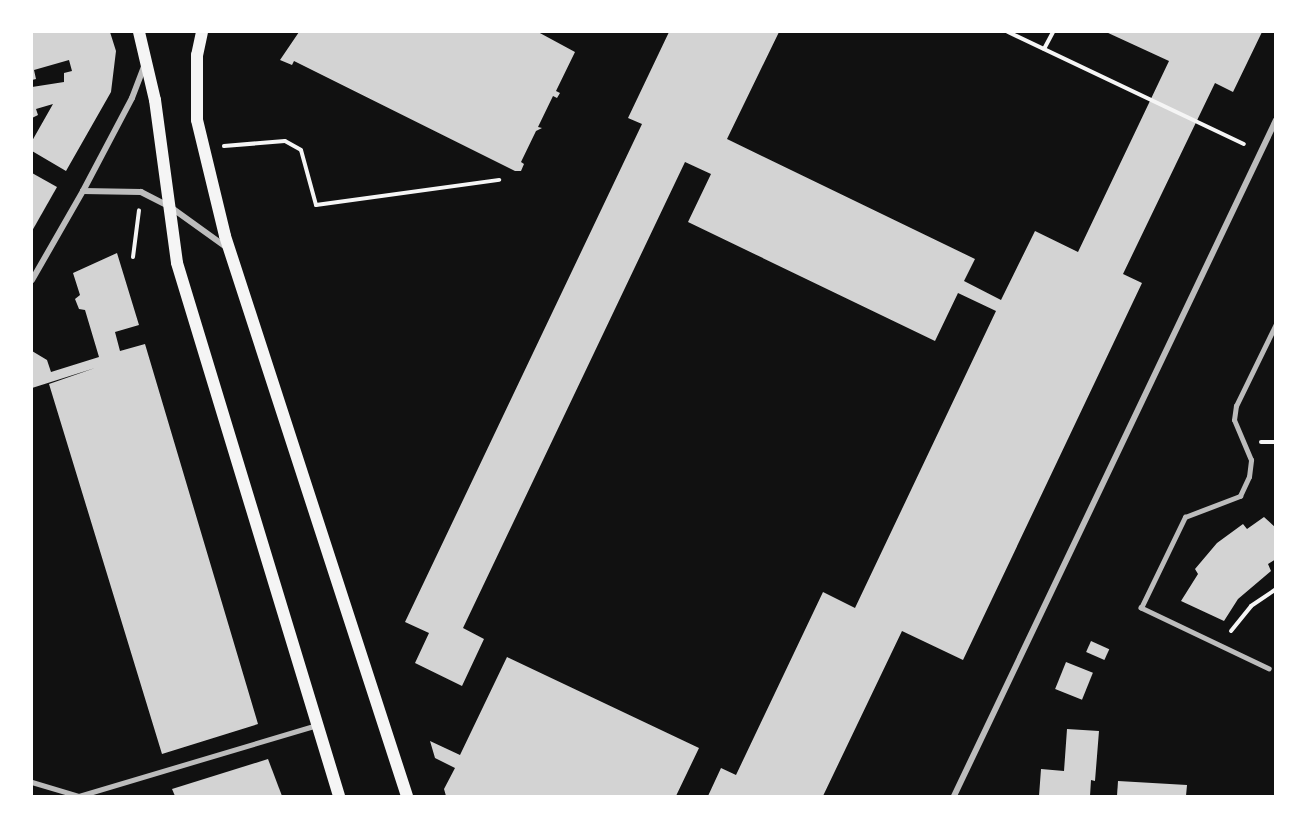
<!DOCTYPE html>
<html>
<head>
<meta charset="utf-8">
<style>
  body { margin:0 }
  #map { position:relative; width:1307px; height:828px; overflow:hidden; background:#111; font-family:Poppins,sans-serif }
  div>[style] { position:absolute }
  .building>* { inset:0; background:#d3d3d3; transform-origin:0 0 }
  .path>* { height:4px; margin:-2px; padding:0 2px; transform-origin:2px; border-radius:2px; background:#f5f5f5 }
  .service>* { height:4.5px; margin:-2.25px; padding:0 2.25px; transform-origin:2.25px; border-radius:2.25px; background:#bcbcbc }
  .minor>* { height:6px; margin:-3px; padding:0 3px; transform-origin:3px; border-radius:3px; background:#bcbcbc }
  .secondary>* { height:12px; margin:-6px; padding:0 6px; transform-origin:6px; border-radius:6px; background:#f5f5f5 }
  span { translate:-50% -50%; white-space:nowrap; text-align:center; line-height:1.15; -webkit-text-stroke:5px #fff; paint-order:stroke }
  .frame { position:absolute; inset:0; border:33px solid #fff; pointer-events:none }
</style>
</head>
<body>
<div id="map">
  <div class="building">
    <i style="clip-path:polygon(32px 32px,110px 32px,116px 51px,111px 92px,66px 171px,32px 151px,32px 141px,53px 104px,36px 109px,38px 115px,32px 118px,32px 87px,64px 82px,64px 73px,72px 71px,69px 60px,34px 70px,36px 79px,32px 80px)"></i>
    <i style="clip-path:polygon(299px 32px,538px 32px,575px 52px,556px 91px,560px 93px,557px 98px,553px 96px,538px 127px,542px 128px,536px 131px,521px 162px,524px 164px,521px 171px,515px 171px,294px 61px,292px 65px,280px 60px)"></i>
    <i style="clip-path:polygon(669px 32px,779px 32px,727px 139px,975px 259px,964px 281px,1001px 300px,1035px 231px,1078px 252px,1169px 61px,1106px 32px,1262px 32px,1233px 92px,1215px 83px,1123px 274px,1142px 283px,963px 660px,902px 631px,823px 796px,708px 796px,721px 768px,736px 775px,823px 592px,855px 608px,996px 311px,958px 293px,935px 341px,688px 222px,711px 174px,685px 162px,463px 628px,484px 639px,462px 686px,415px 663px,429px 633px,405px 622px,642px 124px,628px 118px)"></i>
    <i style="clip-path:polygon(32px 173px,57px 187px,32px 231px)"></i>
    <i style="clip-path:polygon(117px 253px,139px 325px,115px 332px,120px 351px,145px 344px,258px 724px,162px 754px,49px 384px,95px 368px,32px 388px,32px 351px,47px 360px,51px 372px,99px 357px,85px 310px,79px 309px,75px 299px,80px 295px,73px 273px)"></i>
    <i style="clip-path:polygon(1264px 517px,1276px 528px,1276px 559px,1268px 564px,1271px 571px,1238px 599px,1224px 621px,1181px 601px,1198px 574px,1195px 569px,1217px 543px,1243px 524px,1247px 529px)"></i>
    <i style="left:1091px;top:641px;width:20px;height:12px;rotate:24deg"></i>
    <i style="clip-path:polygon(507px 657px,699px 748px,676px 796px,446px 796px,444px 789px,455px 768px,435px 758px,430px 741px,460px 755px)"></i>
    <i style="left:1066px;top:662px;width:29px;height:29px;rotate:22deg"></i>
    <i style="clip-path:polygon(1067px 729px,1099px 731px,1095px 781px,1091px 780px,1090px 796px,1039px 796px,1041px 769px,1064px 771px)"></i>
    <i style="clip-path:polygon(268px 759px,282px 796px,175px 796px,172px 789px)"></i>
    <i style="clip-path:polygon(1118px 781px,1187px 785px,1186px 796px,1117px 796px)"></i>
  </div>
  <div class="path">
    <i style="left:1008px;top:32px;width:261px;rotate:25.4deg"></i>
    <i style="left:1044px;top:49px;width:19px;rotate:-62deg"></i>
    <i style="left:224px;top:146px;width:61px;rotate:-4.7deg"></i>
    <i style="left:285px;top:141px;width:18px;rotate:29deg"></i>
    <i style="left:301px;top:150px;width:57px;rotate:74.7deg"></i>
    <i style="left:316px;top:205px;width:185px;rotate:-7.8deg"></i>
    <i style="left:133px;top:257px;width:47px;rotate:-82.7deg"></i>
    <i style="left:1261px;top:442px;width:15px"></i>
    <i style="left:1231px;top:631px;width:32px;rotate:-51deg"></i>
    <i style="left:1251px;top:606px;width:30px;rotate:-34deg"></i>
  </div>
  <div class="service">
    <i style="left:1269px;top:669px;width:142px;rotate:-154.5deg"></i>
    <i style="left:1141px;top:608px;width:101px;rotate:-64.2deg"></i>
    <i style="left:1185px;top:517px;width:59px;rotate:-20.9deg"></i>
    <i style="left:1240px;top:496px;width:21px;rotate:-65deg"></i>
    <i style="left:1249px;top:477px;width:17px;rotate:-83deg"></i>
    <i style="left:1251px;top:460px;width:43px;rotate:-113deg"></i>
    <i style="left:1234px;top:420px;width:14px;rotate:-82deg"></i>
    <i style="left:1236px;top:406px;width:91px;rotate:-64deg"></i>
    <i style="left:32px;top:782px;width:49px;rotate:16.6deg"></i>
    <i style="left:79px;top:796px;width:248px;rotate:-16.6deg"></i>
  </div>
  <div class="minor">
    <i style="left:83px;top:191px;width:105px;rotate:-62.2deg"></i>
    <i style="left:132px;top:98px;width:33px;rotate:-69deg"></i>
    <i style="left:32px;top:280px;width:103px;rotate:-60.2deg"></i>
    <i style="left:83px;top:191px;width:58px;rotate:1deg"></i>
    <i style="left:141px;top:192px;width:31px;rotate:27deg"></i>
    <i style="left:169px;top:206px;width:70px;rotate:35.7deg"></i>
    <i style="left:954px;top:796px;width:749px;rotate:-64.53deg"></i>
  </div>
  <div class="secondary">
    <i style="left:139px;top:32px;width:70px;rotate:76.8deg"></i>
    <i style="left:155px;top:100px;width:164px;rotate:82.3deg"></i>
    <i style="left:177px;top:263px;width:557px;rotate:73.09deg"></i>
    <i style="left:202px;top:32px;width:24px;rotate:102deg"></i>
    <i style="left:197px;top:55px;width:65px;rotate:90deg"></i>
    <i style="left:197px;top:120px;width:119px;rotate:76.4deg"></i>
    <i style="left:225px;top:236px;width:589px;rotate:72deg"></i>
  </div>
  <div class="frame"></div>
</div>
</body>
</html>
